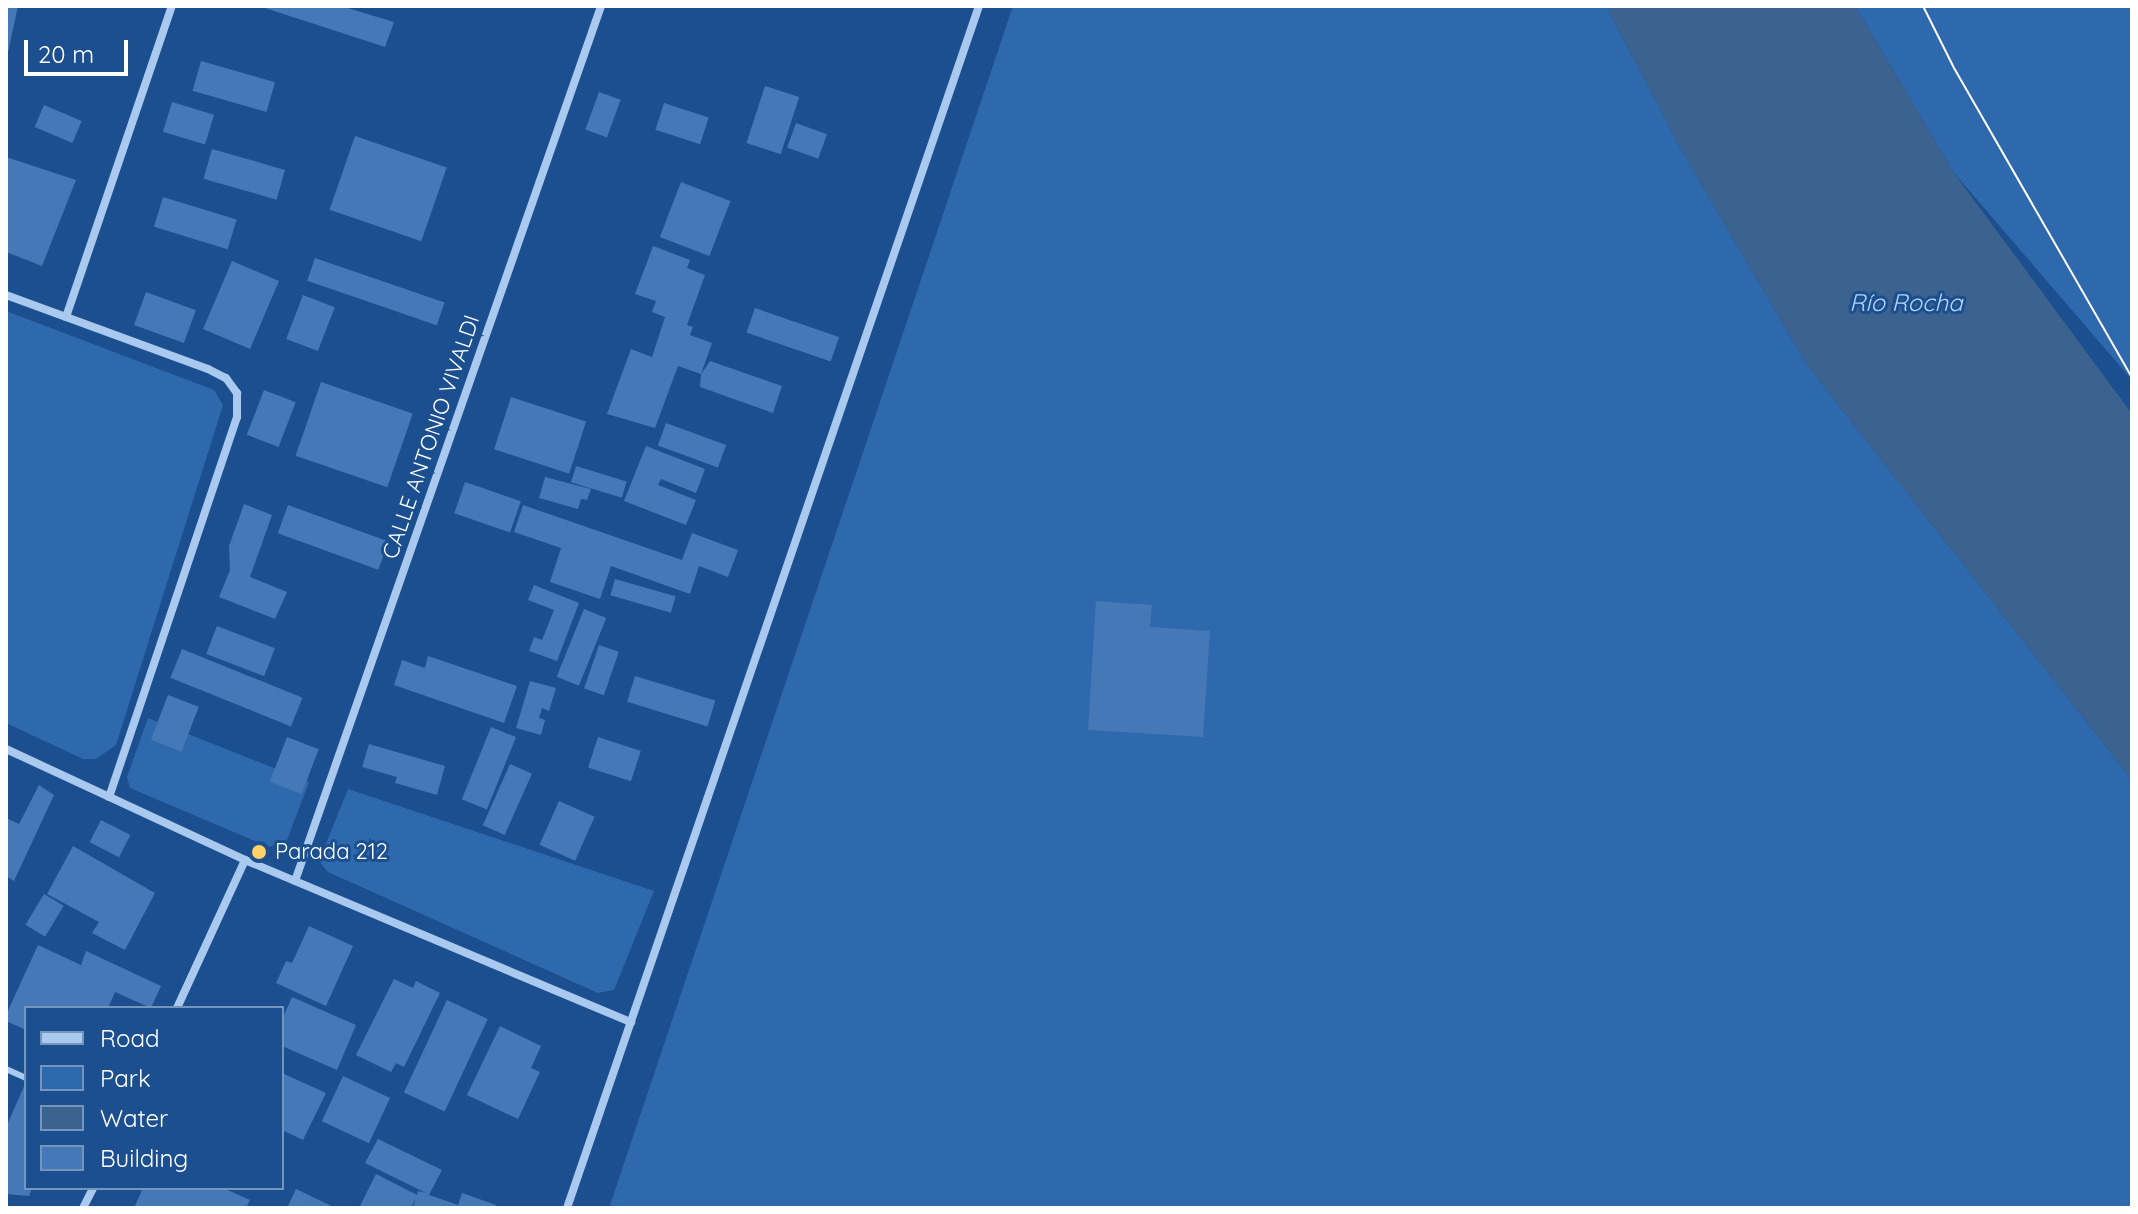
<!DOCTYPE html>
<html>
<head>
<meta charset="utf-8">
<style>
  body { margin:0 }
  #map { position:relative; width:2138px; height:1214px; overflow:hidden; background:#1b4f8f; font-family:Quicksand,sans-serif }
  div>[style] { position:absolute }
  .green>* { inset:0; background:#2e69ad }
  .water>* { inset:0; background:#3c6290 }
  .building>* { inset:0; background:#4478b7; transform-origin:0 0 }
  .service>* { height:6px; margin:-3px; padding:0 3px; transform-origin:3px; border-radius:3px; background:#a9c9ee }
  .minor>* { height:8px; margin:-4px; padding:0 4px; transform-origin:4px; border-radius:4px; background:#a9c9ee }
  .tram>* { height:2px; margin:-1px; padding:0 1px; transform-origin:1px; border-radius:1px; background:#fff }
  .dots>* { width:22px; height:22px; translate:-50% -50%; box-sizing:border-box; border:4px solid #1b4f8f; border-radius:50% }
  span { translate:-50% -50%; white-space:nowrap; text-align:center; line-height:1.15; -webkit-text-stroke:6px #1b4f8f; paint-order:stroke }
  .street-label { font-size:22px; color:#fff }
  .poi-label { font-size:22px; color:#fff }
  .left { translate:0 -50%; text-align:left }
  .water-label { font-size:24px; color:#b5d3f5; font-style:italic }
  .frame { position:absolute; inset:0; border:8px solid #fff; pointer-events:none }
  .legend { position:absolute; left:24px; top:1006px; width:260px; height:184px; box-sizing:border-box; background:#1b4f8f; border:2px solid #7695bc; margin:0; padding:10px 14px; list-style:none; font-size:24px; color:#fff }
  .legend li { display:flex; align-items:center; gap:16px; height:40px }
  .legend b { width:40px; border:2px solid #7695bc }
  .scale { position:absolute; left:24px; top:40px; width:104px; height:36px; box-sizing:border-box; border:4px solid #fff; border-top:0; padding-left:10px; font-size:24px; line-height:28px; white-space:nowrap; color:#fff; -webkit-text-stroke:6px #1b4f8f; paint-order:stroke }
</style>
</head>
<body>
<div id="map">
  <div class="green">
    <i style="clip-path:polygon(1013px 6px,1606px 6px,1683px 153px,1807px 365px,2132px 780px,2132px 1208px,609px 1208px)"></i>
    <i style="clip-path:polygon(1855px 6px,2132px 6px,2132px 380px,1954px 173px)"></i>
    <i style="clip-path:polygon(6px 311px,214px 390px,223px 405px,116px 745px,96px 759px,83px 759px,6px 723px)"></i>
    <i style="clip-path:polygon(148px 718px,309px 782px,287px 840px,269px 847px,130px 788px,127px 777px)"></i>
    <i style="clip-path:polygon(348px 789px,654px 891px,614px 990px,598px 993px,328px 872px,319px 861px)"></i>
  </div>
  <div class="water">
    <i style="clip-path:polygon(1606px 6px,1855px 6px,1954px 173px,2132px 414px,2132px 780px,1807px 365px,1683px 153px)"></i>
  </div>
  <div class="building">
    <i style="clip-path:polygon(6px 6px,18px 6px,7px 57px,6px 57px)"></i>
    <i style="clip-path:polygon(341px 6px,394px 22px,385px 47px,262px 7px)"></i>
    <i style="left:201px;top:61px;width:77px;height:31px;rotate:16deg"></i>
    <i style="left:765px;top:86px;width:36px;height:60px;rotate:18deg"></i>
    <i style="left:599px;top:92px;width:23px;height:40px;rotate:20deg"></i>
    <i style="left:172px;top:102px;width:44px;height:31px;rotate:17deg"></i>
    <i style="left:664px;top:103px;width:47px;height:28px;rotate:18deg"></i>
    <i style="left:44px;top:105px;width:41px;height:24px;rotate:23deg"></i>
    <i style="left:796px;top:123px;width:33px;height:26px;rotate:20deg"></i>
    <i style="left:355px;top:136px;width:97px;height:78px;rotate:19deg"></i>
    <i style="left:212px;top:149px;width:76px;height:31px;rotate:16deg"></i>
    <i style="clip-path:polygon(6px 157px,76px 180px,42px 266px,6px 252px)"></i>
    <i style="left:681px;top:182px;width:53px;height:59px;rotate:21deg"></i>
    <i style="left:163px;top:197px;width:77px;height:31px;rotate:17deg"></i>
    <i style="clip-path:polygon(653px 246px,690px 260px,687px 268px,705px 275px,687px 325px,693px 327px,690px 335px,712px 343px,701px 374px,678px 366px,655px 428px,607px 414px,631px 349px,652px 357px,665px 317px,652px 312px,656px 301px,635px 294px)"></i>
    <i style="left:315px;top:258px;width:137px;height:24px;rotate:19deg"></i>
    <i style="left:232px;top:261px;width:51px;height:74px;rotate:23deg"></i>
    <i style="left:146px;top:292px;width:53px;height:35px;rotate:20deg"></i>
    <i style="left:303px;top:295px;width:34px;height:47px;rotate:21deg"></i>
    <i style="left:755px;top:308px;width:89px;height:26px;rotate:19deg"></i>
    <i style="clip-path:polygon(710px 361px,782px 386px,773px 413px,700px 387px,701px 374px)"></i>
    <i style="left:321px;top:382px;width:97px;height:78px;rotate:19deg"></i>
    <i style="left:264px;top:390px;width:34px;height:48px;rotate:21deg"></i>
    <i style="left:511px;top:397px;width:79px;height:55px;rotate:18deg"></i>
    <i style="left:666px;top:423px;width:64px;height:24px;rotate:20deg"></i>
    <i style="clip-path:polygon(646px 446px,705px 469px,696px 493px,661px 479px,658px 485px,696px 500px,686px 525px,624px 501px)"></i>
    <i style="left:576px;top:466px;width:53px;height:17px;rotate:17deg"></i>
    <i style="clip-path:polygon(545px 477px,591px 489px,587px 500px,581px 499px,578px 509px,539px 498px)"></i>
    <i style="left:465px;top:482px;width:59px;height:33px;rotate:19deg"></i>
    <i style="clip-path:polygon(244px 504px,272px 515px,250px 577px,287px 592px,275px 619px,219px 597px,230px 570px,229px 546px)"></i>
    <i style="left:288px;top:505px;width:107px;height:30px;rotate:20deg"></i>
    <i style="clip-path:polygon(523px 505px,682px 560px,692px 533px,738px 550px,728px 577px,699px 566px,690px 594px,611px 566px,600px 599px,550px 582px,561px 548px,514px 532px)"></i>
    <i style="left:615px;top:579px;width:63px;height:17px;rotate:16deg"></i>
    <i style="clip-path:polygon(534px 585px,579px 603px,557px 661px,529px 651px,534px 637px,542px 640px,554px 610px,528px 600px)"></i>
    <i style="clip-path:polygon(1096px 601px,1152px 605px,1150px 627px,1210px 631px,1203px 737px,1088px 730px)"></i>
    <i style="left:584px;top:609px;width:24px;height:73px;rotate:22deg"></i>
    <i style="left:217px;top:626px;width:62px;height:30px;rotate:21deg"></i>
    <i style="left:599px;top:645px;width:21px;height:46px;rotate:19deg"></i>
    <i style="left:182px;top:649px;width:130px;height:31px;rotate:22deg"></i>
    <i style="clip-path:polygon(428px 656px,517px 686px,504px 723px,394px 685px,402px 660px,425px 668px)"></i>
    <i style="left:635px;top:676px;width:84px;height:27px;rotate:17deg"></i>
    <i style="clip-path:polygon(530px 681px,556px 688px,549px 711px,542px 708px,539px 718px,545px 720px,541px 735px,516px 728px)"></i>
    <i style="left:168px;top:695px;width:33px;height:48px;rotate:21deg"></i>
    <i style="left:491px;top:727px;width:27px;height:78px;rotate:22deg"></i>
    <i style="left:287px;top:737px;width:34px;height:48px;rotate:21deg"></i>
    <i style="left:598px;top:737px;width:45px;height:32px;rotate:18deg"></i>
    <i style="clip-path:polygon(369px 744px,445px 766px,437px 795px,395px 783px,397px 777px,362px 767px)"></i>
    <i style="left:510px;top:764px;width:24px;height:67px;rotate:24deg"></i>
    <i style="clip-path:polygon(39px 785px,54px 795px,14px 881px,6px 876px,6px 818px,19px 824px)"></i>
    <i style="left:559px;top:801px;width:39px;height:48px;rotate:24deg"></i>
    <i style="left:101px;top:820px;width:33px;height:25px;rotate:27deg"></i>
    <i style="clip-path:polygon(73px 846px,155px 893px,125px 950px,92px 933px,99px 922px,47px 894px)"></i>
    <i style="left:44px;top:894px;width:23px;height:36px;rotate:31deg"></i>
    <i style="clip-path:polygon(309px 926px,353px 946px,326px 1006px,276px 983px,286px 961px,292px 963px)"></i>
    <i style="clip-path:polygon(38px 945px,81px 965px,86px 951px,161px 986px,151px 1008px,115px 992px,108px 1008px,26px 1008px,26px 1030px,6px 1021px,6px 1015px)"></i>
    <i style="clip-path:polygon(394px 979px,413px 988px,416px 981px,440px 993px,404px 1067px,396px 1063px,391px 1072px,356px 1055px)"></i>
    <i style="clip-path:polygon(292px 997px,356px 1025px,337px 1070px,282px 1046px,282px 1020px)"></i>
    <i style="left:447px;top:1000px;width:45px;height:102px;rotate:25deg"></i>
    <i style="clip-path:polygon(500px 1026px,541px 1046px,531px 1068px,540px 1072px,518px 1119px,467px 1095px)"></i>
    <i style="clip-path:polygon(282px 1073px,326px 1093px,303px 1140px,282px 1130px)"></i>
    <i style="left:343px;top:1076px;width:52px;height:50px;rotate:25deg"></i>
    <i style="clip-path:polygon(26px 1082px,26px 1188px,32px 1188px,29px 1196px,6px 1194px,6px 1127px)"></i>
    <i style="clip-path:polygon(378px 1139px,442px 1170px,429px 1195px,458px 1205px,462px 1193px,496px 1205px,495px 1208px,413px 1208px,416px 1198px,411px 1208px,359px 1208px,376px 1174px,417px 1195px,418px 1191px,426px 1193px,365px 1163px)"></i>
    <i style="clip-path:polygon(143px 1188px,223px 1188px,250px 1200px,246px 1208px,134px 1208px)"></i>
    <i style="clip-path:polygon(296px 1189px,336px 1208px,287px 1208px)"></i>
  </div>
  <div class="service">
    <i style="left:6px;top:1069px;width:22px;rotate:24deg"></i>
  </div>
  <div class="minor">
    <i style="left:6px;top:295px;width:215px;rotate:20.1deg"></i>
    <i style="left:208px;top:369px;width:20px;rotate:27deg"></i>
    <i style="left:226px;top:378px;width:19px;rotate:54deg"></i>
    <i style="left:237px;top:393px;width:24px;rotate:90deg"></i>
    <i style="left:237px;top:417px;width:401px;rotate:108.6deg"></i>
    <i style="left:66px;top:317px;width:329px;rotate:-71.2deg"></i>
    <i style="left:6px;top:749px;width:264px;rotate:24.9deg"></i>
    <i style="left:245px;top:860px;width:419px;rotate:22.8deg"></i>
    <i style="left:295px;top:881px;width:927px;rotate:-70.72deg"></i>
    <i style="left:177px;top:1008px;width:163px;rotate:-65.3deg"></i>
    <i style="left:83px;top:1208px;width:22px;rotate:-63deg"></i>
    <i style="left:567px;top:1208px;width:1271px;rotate:-71.08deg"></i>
  </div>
  <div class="tram">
    <i style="left:1923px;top:6px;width:69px;rotate:63.4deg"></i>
    <i style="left:1954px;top:68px;width:357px;rotate:60.1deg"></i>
  </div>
  <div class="dots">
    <i style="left:259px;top:852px;background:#ffd166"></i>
  </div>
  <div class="street-label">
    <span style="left:431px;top:437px;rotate:-71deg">CALLE ANTONIO VIVALDI</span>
  </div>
  <div class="poi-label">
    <span class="left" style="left:275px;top:852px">Parada 212</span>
  </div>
  <div class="water-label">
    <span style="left:1906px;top:303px">Río Rocha</span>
  </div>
  <div class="frame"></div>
  <ul class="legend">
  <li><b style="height:10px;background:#a9c9ee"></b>Road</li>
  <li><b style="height:22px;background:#2e69ad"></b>Park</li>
  <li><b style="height:22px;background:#3c6290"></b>Water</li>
  <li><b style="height:22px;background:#4478b7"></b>Building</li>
  </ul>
  <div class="scale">20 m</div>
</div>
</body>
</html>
